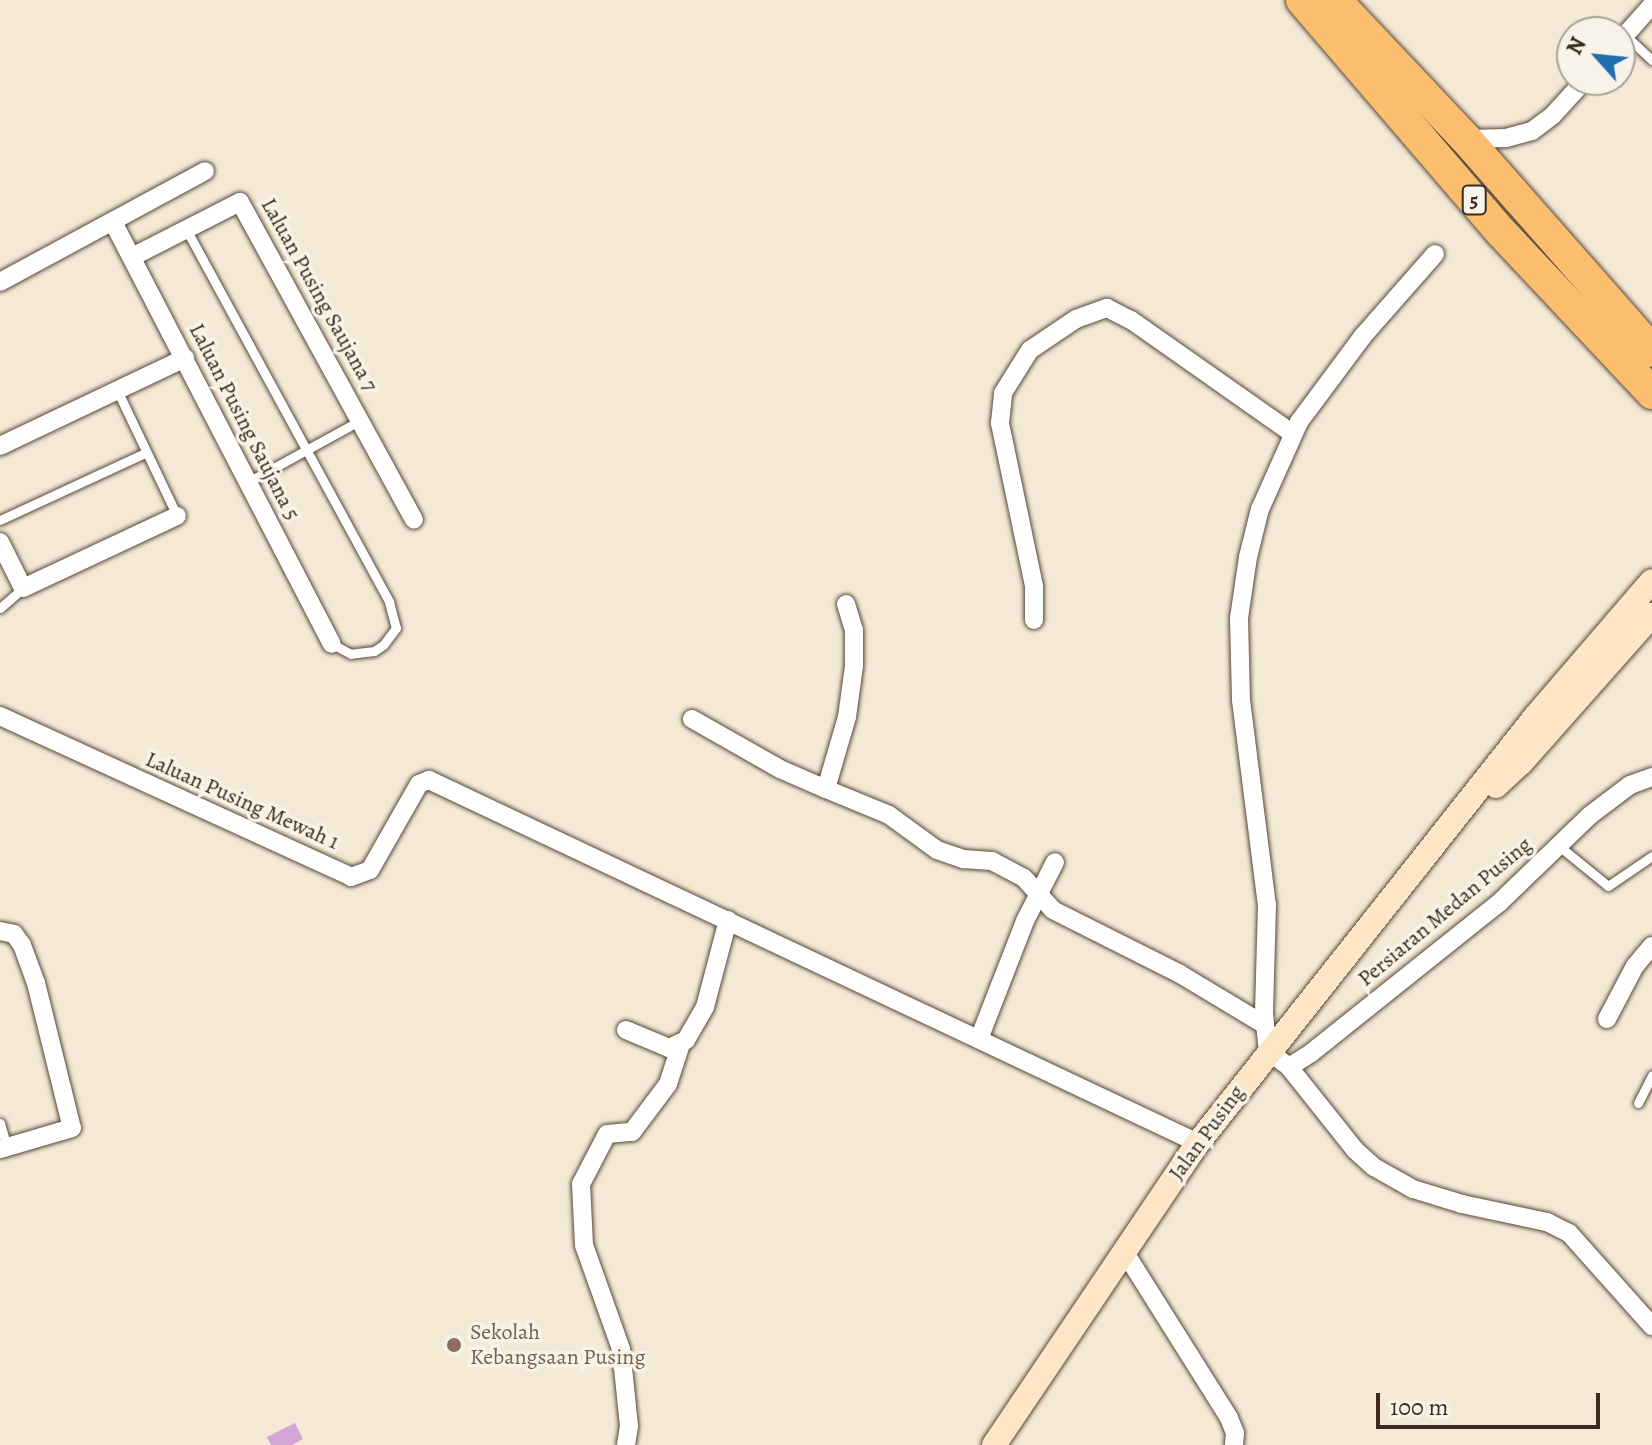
<!DOCTYPE html>
<html>
<head>
<meta charset="utf-8">
<style>
  body { margin:0 }
  #map { position:relative; width:1652px; height:1445px; overflow:hidden; background:#f4e9d5; font-family:Alegreya,serif }
  div>[style] { position:absolute }
  .building>* { inset:0; background:#d2a5d7 }
  .roads { filter:drop-shadow(0 0 2px #574739) drop-shadow(0 0 2px #574739) }
  .lane>* { height:9px; margin:-4.5px; padding:0 4.5px; transform-origin:4.5px; border-radius:4.5px; background:#fff }
  .street>* { height:18px; margin:-9px; padding:0 9px; transform-origin:9px; border-radius:9px; background:#fff }
  .secondary>* { height:24px; margin:-12px; padding:0 12px; transform-origin:12px; border-radius:12px; background:#fde5c5 }
  .highway>* { height:32px; margin:-16px; padding:0 16px; transform-origin:16px; border-radius:16px; background:#fabe6e }
  .dots>* { width:22px; height:22px; translate:-50% -50%; box-sizing:border-box; border:4px solid #f7f3e8; border-radius:50% }
  span { translate:-50% -50%; white-space:nowrap; text-align:center; line-height:1.15; -webkit-text-stroke:7px #f7f3e8; paint-order:stroke }
  .shield-label span { padding:2px 6px; background:#f7f3e8; border:2px solid; border-radius:6px; -webkit-text-stroke-width:0 }
  .shield-label { font-size:20px; color:#3b2a1e; font-weight:700 }
  .street-label { font-size:22px; color:#3b2a1e }
  .education-label { font-size:22px; color:#785e54 }
  .left { translate:0 -50%; text-align:left }
  .north { position:absolute; left:1556px; top:16px; width:80px; height:80px; box-sizing:border-box; background:#f7f3e8; border:2px solid #aca397; border-radius:50%; rotate:297deg; font-size:22px; font-weight:700; line-height:32px; text-align:center; color:#3b2a1e }
  .north::after { content:''; display:block; margin:auto; width:28px; height:36px; background:#1f6fb2; clip-path:polygon(50% 0,100% 100%,50% 72%,0 100%) }
  .scale { position:absolute; left:1376px; top:1393px; width:224px; height:36px; box-sizing:border-box; border:4px solid #3b2a1e; border-top:0; padding-left:10px; font-size:24px; line-height:28px; white-space:nowrap; color:#3b2a1e; -webkit-text-stroke:6px #f7f3e8; paint-order:stroke }
</style>
</head>
<body>
<div id="map">
  <div class="building">
    <i style="clip-path:polygon(295px 1423px,303px 1439px,292px 1445px,271px 1445px,267px 1437px)"></i>
  </div>
  <div class="roads">
    <div class="lane">
      <i style="left:1625px;top:35px;width:37px;rotate:43deg"></i>
      <i style="left:186px;top:229px;width:425px;rotate:61.4deg"></i>
      <i style="left:389px;top:602px;width:27px;rotate:75deg"></i>
      <i style="left:396px;top:628px;width:21px;rotate:127deg"></i>
      <i style="left:383px;top:645px;width:11px;rotate:146deg"></i>
      <i style="left:374px;top:651px;width:23px;rotate:173deg"></i>
      <i style="left:351px;top:654px;width:21px;rotate:-152deg"></i>
      <i style="left:117px;top:390px;width:140px;rotate:64.5deg"></i>
      <i style="left:248px;top:482px;width:129px;rotate:-28.8deg"></i>
      <i style="left:0;top:520px;width:160px;rotate:-24.8deg"></i>
      <i style="left:0;top:608px;width:30px;rotate:-41deg"></i>
      <i style="left:1559px;top:846px;width:63px;rotate:39.2deg"></i>
      <i style="left:1608px;top:886px;width:53px;rotate:-34.3deg"></i>
      <i style="left:1638px;top:1103px;width:31px;rotate:-63deg"></i>
      <i style="left:0;top:1123px;width:25px;rotate:74deg"></i>
    </div>
    <div class="street">
      <i style="left:1620px;top:41px;width:48px;rotate:-48.4deg"></i>
      <i style="left:1466px;top:139px;width:40px;rotate:-1.4deg"></i>
      <i style="left:1506px;top:138px;width:27px;rotate:-15deg"></i>
      <i style="left:1532px;top:131px;width:26px;rotate:-37deg"></i>
      <i style="left:1553px;top:115px;width:47px;rotate:-47.6deg"></i>
      <i style="left:113px;top:222px;width:475px;rotate:62.6deg"></i>
      <i style="left:1435px;top:254px;width:109px;rotate:131.3deg"></i>
      <i style="left:1363px;top:336px;width:107px;rotate:126.7deg"></i>
      <i style="left:1299px;top:422px;width:95px;rotate:114.1deg"></i>
      <i style="left:1260px;top:509px;width:49px;rotate:104deg"></i>
      <i style="left:1248px;top:557px;width:62px;rotate:98.4deg"></i>
      <i style="left:1239px;top:618px;width:82px;rotate:88.6deg"></i>
      <i style="left:1241px;top:700px;width:207px;rotate:82.8deg"></i>
      <i style="left:1267px;top:905px;width:109px;rotate:91.6deg"></i>
      <i style="left:1264px;top:1014px;width:37px;rotate:84deg"></i>
      <i style="left:1268px;top:1051px;width:26px;rotate:37deg"></i>
      <i style="left:1289px;top:1067px;width:26px;rotate:-32deg"></i>
      <i style="left:1311px;top:1053px;width:241px;rotate:-38.6deg"></i>
      <i style="left:1499px;top:903px;width:125px;rotate:-44deg"></i>
      <i style="left:1589px;top:816px;width:51px;rotate:-37.1deg"></i>
      <i style="left:1630px;top:785px;width:23px;rotate:-20deg"></i>
      <i style="left:132px;top:257px;width:121px;rotate:-27deg"></i>
      <i style="left:240px;top:202px;width:362px;rotate:61.3deg"></i>
      <i style="left:0;top:282px;width:233px;rotate:-28.4deg"></i>
      <i style="left:0;top:446px;width:205px;rotate:-25.4deg"></i>
      <i style="left:0;top:542px;width:51px;rotate:63.4deg"></i>
      <i style="left:23px;top:588px;width:170px;rotate:-25.1deg"></i>
      <i style="left:846px;top:604px;width:27px;rotate:73deg"></i>
      <i style="left:854px;top:630px;width:36px;rotate:90deg"></i>
      <i style="left:854px;top:666px;width:51px;rotate:97.8deg"></i>
      <i style="left:847px;top:717px;width:75px;rotate:106.3deg"></i>
      <i style="left:826px;top:789px;width:68px;rotate:22.4deg"></i>
      <i style="left:889px;top:815px;width:59px;rotate:36.1deg"></i>
      <i style="left:937px;top:850px;width:28px;rotate:19deg"></i>
      <i style="left:963px;top:859px;width:29px;rotate:4deg"></i>
      <i style="left:992px;top:861px;width:36px;rotate:28deg"></i>
      <i style="left:1024px;top:878px;width:43px;rotate:47.8deg"></i>
      <i style="left:1053px;top:910px;width:142px;rotate:26.7deg"></i>
      <i style="left:1180px;top:974px;width:99px;rotate:31deg"></i>
      <i style="left:1034px;top:620px;width:34px;rotate:-90deg"></i>
      <i style="left:1034px;top:586px;width:167px;rotate:-101.8deg"></i>
      <i style="left:1000px;top:423px;width:30px;rotate:-84deg"></i>
      <i style="left:1003px;top:393px;width:51px;rotate:-57.9deg"></i>
      <i style="left:1030px;top:350px;width:55px;rotate:-34deg"></i>
      <i style="left:1076px;top:319px;width:33px;rotate:-20deg"></i>
      <i style="left:1107px;top:308px;width:27px;rotate:27deg"></i>
      <i style="left:1131px;top:320px;width:198px;rotate:35.1deg"></i>
      <i style="left:0;top:716px;width:386px;rotate:24.6deg"></i>
      <i style="left:351px;top:877px;width:20px;rotate:-20deg"></i>
      <i style="left:370px;top:870px;width:99px;rotate:-60.3deg"></i>
      <i style="left:419px;top:784px;width:11px;rotate:-22deg"></i>
      <i style="left:429px;top:780px;width:850px;rotate:25.27deg"></i>
      <i style="left:692px;top:719px;width:101px;rotate:29.6deg"></i>
      <i style="left:780px;top:769px;width:50px;rotate:23.5deg"></i>
      <i style="left:0;top:931px;width:14px;rotate:12deg"></i>
      <i style="left:14px;top:934px;width:14px;rotate:54deg"></i>
      <i style="left:22px;top:945px;width:40px;rotate:69.8deg"></i>
      <i style="left:36px;top:983px;width:149px;rotate:76.1deg"></i>
      <i style="left:72px;top:1128px;width:75px;rotate:163.7deg"></i>
      <i style="left:1607px;top:1019px;width:60px;rotate:-62.2deg"></i>
      <i style="left:1635px;top:966px;width:26px;rotate:-50deg"></i>
      <i style="left:626px;top:1030px;width:47px;rotate:22.7deg"></i>
      <i style="left:669px;top:1048px;width:19px;rotate:-25deg"></i>
      <i style="left:686px;top:1040px;width:38px;rotate:-60deg"></i>
      <i style="left:705px;top:1007px;width:90px;rotate:-75.2deg"></i>
      <i style="left:979px;top:1039px;width:127px;rotate:-68.7deg"></i>
      <i style="left:1025px;top:921px;width:66px;rotate:-63deg"></i>
      <i style="left:1289px;top:1067px;width:106px;rotate:51.5deg"></i>
      <i style="left:1355px;top:1150px;width:25px;rotate:42deg"></i>
      <i style="left:1374px;top:1167px;width:45px;rotate:29.4deg"></i>
      <i style="left:1413px;top:1189px;width:51px;rotate:17deg"></i>
      <i style="left:1462px;top:1204px;width:87px;rotate:12deg"></i>
      <i style="left:1547px;top:1222px;width:25px;rotate:27deg"></i>
      <i style="left:1569px;top:1233px;width:125px;rotate:48.3deg"></i>
      <i style="left:1124px;top:1251px;width:197px;rotate:57.8deg"></i>
      <i style="left:1229px;top:1418px;width:16px;rotate:68deg"></i>
      <i style="left:1235px;top:1433px;width:12px;rotate:95deg"></i>
      <i style="left:626px;top:1445px;width:19px;rotate:-81deg"></i>
      <i style="left:629px;top:1426px;width:77px;rotate:-95.9deg"></i>
      <i style="left:621px;top:1349px;width:110px;rotate:-109.6deg"></i>
      <i style="left:584px;top:1245px;width:61px;rotate:-92.8deg"></i>
      <i style="left:581px;top:1184px;width:56px;rotate:-62.5deg"></i>
      <i style="left:607px;top:1134px;width:25px;rotate:-5deg"></i>
      <i style="left:632px;top:1132px;width:60px;rotate:-53.1deg"></i>
      <i style="left:668px;top:1084px;width:42px;rotate:-72deg"></i>
    </div>
    <div class="secondary">
      <i style="left:1496px;top:786px;width:34px;rotate:-43deg"></i>
      <i style="left:1521px;top:763px;width:198px;rotate:-48.5deg"></i>
      <i style="left:994px;top:1445px;width:364px;rotate:-56deg"></i>
      <i style="left:1198px;top:1143px;width:543px;rotate:-51.65deg"></i>
      <i style="left:1535px;top:717px;width:179px;rotate:-49.3deg"></i>
    </div>
    <div class="highway">
      <i style="left:1302px;top:0;width:306px;rotate:49.4deg"></i>
      <i style="left:1501px;top:232px;width:221px;rotate:46.8deg"></i>
      <i style="left:1335px;top:0;width:191px;rotate:46.7deg"></i>
      <i style="left:1466px;top:139px;width:282px;rotate:48.7deg"></i>
    </div>
  </div>
  <div class="dots">
    <i style="left:454px;top:1345px;background:#8d6e63"></i>
  </div>
  <div class="shield-label">
    <span style="left:1474px;top:200px">5</span>
  </div>
  <div class="street-label">
    <span style="left:319px;top:295px;rotate:61deg">Laluan Pusing Saujana 7</span>
    <span style="left:244px;top:422px;rotate:63deg">Laluan Pusing Saujana 5</span>
    <span style="left:242px;top:801px;rotate:24deg">Laluan Pusing Mewah 1</span>
    <span style="left:1445px;top:912px;rotate:-40deg">Persiaran Medan Pusing</span>
    <span style="left:1207px;top:1133px;rotate:-54deg">Jalan Pusing</span>
  </div>
  <div class="education-label">
    <span class="left" style="left:470px;top:1345px">Sekolah<br>Kebangsaan Pusing</span>
  </div>
  <div class="north">N</div>
  <div class="scale">100 m</div>
</div>
</body>
</html>
